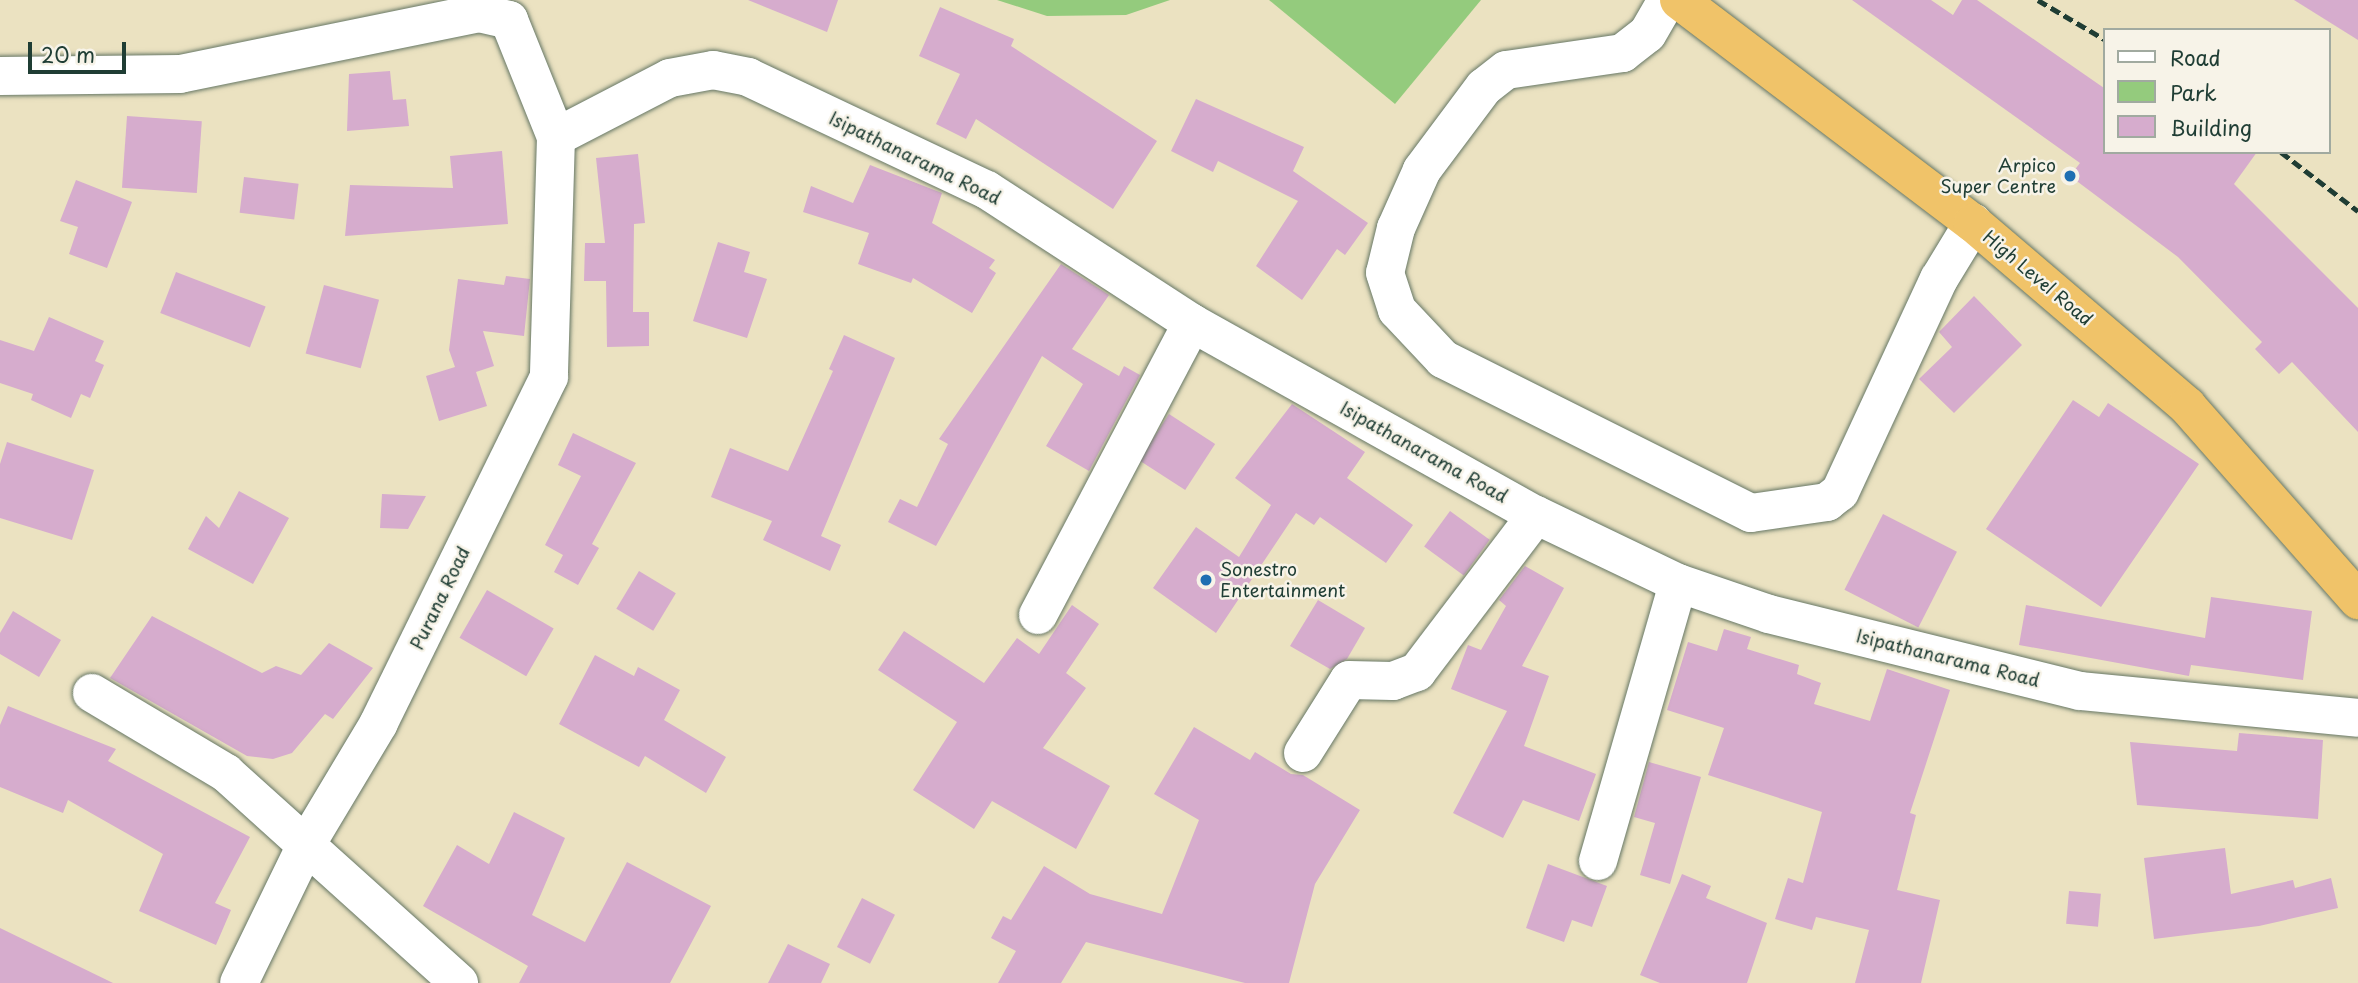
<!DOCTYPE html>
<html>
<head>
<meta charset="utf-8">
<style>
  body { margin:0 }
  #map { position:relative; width:2358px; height:983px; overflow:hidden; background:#ebe2c1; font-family:"Playpen Sans",sans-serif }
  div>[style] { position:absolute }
  .green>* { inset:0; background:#94cb7d }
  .building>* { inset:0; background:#d6accd; transform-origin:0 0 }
  .roads { filter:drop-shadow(0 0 2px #667765) drop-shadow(0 0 2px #667765) }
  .minor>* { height:38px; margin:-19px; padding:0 19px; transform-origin:19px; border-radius:19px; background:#fff }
  .highway>* { height:38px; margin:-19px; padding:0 19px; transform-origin:19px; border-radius:19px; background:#f0c369 }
  .rail>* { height:5px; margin-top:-2.5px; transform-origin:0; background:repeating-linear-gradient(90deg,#1f3d34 0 10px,transparent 0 15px) }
  .dots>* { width:19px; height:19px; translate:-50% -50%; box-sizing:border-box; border:4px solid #f7f3e8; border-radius:50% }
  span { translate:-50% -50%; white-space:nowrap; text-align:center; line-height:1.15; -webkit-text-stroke:5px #f7f3e8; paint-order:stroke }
  .street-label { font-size:18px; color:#1f3d34 }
  .poi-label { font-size:18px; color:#1f3d34 }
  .right { translate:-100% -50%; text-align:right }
  .left { translate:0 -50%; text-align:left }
  .legend { position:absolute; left:2103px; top:28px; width:228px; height:126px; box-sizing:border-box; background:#f7f3e8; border:2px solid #a1aaa0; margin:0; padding:9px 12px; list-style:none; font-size:21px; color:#1f3d34 }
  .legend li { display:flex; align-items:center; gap:14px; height:35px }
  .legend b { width:35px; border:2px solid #a1aaa0 }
  .scale { position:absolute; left:28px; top:42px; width:98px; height:32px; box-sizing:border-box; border:4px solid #1f3d34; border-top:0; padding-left:9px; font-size:21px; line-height:24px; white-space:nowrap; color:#1f3d34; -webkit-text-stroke:5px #f7f3e8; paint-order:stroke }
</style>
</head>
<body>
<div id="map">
  <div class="green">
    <i style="clip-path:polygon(997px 0,1170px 0,1126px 15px,1047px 16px)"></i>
    <i style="clip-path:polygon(1269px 0,1481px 0,1395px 104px)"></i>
  </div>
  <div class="building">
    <i style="clip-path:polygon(748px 0,838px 0,827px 32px)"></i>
    <i style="clip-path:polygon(1852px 0,1931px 0,1953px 15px,1962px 0,1977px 0,2104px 88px,2104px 152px,2257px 152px,2234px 184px,2358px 308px,2358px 432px,2292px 362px,2279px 374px,2255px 349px,2262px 342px,2178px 257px,2070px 176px,2080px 163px)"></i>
    <i style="clip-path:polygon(2294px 0,2358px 0,2358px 40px)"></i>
    <i style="clip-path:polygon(940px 7px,1014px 39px,1011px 46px,1157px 141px,1113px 209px,976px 119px,966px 139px,936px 124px,960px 74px,919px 56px)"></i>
    <i style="clip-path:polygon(390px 71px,393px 100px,406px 99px,409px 126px,347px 131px,349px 74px)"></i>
    <i style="clip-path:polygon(1196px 99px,1304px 147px,1293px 171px,1368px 223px,1345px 255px,1337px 249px,1302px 300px,1256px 266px,1298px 201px,1218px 161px,1213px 172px,1171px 151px)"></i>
    <i style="left:127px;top:116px;width:75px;height:72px;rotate:4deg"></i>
    <i style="clip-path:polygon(502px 151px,508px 224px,345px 236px,350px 185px,453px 188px,450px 156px)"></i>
    <i style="clip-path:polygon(638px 154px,645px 223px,634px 224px,633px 312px,649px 312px,649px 346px,607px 347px,606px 281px,584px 281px,585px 243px,605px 243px,596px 158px)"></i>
    <i style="clip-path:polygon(870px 165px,942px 193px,932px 223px,995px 260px,989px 268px,996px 273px,972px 313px,913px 278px,911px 283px,858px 264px,869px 233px,803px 212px,811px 186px,853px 203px)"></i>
    <i style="left:244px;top:177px;width:55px;height:36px;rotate:7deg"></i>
    <i style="clip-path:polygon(76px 180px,132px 202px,107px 268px,69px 254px,78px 227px,60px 221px)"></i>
    <i style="clip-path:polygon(718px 242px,750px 252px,744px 272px,767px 279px,747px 338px,693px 321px)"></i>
    <i style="clip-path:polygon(1061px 264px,1109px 295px,1072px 349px,1119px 376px,1124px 366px,1140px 375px,1089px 471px,1046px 446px,1083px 384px,1042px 356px,936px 546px,888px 522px,900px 499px,917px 507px,948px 444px,939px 439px)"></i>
    <i style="left:176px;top:272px;width:96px;height:44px;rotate:21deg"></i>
    <i style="clip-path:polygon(506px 276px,530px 279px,524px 336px,483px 331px,494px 366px,476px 372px,487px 406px,439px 421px,426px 376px,455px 367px,449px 350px,458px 279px,504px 285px)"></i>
    <i style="left:324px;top:285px;width:57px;height:71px;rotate:15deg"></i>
    <i style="clip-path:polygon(1974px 296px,2022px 345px,1954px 413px,1919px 379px,1952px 347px,1939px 332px)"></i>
    <i style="clip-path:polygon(49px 317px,104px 341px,95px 361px,104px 365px,90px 398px,81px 394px,71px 418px,31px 400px,33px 394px,0 383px,0 340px,34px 351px)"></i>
    <i style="clip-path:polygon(844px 335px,895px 358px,821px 536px,841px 545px,830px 571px,763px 540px,772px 521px,711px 497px,730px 448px,788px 471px,833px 371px,829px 369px)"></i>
    <i style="clip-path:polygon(2073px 400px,2099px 417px,2108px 403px,2199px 464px,2101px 607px,1986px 529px)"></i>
    <i style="clip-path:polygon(1292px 404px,1365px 452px,1347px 478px,1413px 525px,1386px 563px,1320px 517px,1314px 525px,1296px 513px,1216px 633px,1153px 588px,1196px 527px,1239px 557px,1271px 505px,1235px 478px)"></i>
    <i style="left:1169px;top:414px;width:55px;height:55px;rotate:33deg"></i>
    <i style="clip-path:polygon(573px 433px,636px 463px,592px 544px,599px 548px,578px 585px,554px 572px,563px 555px,545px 545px,581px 476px,558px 465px)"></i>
    <i style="clip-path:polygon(7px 442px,94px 470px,72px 540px,0 518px,0 464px)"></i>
    <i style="clip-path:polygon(239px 491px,289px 518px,253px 584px,188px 549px,206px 516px,219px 528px)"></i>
    <i style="clip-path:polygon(382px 494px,426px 496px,408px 529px,380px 528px)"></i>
    <i style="left:1450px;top:511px;width:49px;height:44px;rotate:36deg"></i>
    <i style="left:1883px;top:514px;width:83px;height:85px;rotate:27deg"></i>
    <i style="clip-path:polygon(1525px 566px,1564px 588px,1522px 666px,1549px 676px,1524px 746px,1596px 774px,1579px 821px,1523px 800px,1503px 838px,1453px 813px,1507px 711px,1451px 689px,1468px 645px,1481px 650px,1506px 606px,1499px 600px)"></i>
    <i style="left:639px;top:571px;width:43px;height:44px;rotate:31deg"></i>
    <i style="left:487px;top:590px;width:77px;height:55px;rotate:30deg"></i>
    <i style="clip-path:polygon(2211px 597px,2312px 611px,2303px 680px,2191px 665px,2189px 676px,2019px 645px,2026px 605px,2205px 638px)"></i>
    <i style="clip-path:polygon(1318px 600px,1365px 628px,1347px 659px,1330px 669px,1290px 646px)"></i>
    <i style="clip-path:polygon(1072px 605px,1099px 624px,1066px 673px,1086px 688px,1043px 748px,1110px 786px,1076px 849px,992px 801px,974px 829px,913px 790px,957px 722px,878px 670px,904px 631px,984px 683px,1017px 638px,1039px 654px)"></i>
    <i style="clip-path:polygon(13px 611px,61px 640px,39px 677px,0 654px,0 633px)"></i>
    <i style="clip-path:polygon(152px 616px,262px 673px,276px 666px,301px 675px,329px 643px,373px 668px,333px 719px,325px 714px,292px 753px,273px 759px,247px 756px,110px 678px)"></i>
    <i style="clip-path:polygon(1724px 629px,1751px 637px,1747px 649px,1799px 665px,1797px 674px,1821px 683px,1814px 704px,1870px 721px,1887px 669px,1950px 690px,1910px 813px,1916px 815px,1897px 890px,1940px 900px,1921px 983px,1855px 983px,1869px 930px,1816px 917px,1812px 930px,1775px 919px,1788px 878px,1803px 883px,1822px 812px,1708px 775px,1724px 728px,1667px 710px,1688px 642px,1717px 651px)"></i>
    <i style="clip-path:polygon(595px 655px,634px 676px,638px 667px,680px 690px,664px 720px,726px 757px,706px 793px,645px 756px,639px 767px,559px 724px)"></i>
    <i style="clip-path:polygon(8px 706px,116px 749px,108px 761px,250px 837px,215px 903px,231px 910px,216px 945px,139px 911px,163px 854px,68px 800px,63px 813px,0 787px,0 725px)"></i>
    <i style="clip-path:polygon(1194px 727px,1250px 760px,1255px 752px,1291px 774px,1303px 775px,1360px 810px,1315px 884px,1289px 983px,1245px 983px,1086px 942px,1061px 983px,998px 983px,1016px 951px,991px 938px,1003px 916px,1011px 920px,1044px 866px,1090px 894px,1162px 914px,1199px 820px,1154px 794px)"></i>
    <i style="clip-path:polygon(2239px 733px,2323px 740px,2318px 819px,2137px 805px,2130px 742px,2237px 751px)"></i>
    <i style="clip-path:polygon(1649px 762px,1701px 777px,1670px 884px,1640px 875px,1655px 823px,1634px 817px)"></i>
    <i style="clip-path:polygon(514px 812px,565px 838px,532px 915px,585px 942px,627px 862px,711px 906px,670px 983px,519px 983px,528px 966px,423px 906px,457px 845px,489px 864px)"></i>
    <i style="clip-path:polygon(2225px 848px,2231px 894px,2293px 880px,2295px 888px,2331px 878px,2338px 908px,2259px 926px,2154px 939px,2144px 858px)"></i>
    <i style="clip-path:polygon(1548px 864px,1607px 886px,1592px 927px,1572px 920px,1564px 942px,1526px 928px)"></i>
    <i style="clip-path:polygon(1682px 874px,1711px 886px,1706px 898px,1767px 923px,1747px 983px,1660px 983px,1640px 975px)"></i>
    <i style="left:2069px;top:891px;width:32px;height:33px;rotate:5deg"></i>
    <i style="left:862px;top:898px;width:37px;height:55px;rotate:27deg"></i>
    <i style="clip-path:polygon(0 928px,113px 983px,0 983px)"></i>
    <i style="clip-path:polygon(788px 944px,830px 964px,821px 983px,768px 983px)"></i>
  </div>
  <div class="roads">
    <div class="minor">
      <i style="left:1667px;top:0;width:39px;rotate:120deg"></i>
      <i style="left:1647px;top:34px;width:31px;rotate:142deg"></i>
      <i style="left:1623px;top:53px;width:118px;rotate:171.7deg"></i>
      <i style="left:1506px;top:70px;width:28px;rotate:142deg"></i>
      <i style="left:1484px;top:87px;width:104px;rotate:126.8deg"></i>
      <i style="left:1422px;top:170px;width:64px;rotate:114.1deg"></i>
      <i style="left:1396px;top:228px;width:46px;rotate:103.7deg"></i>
      <i style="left:1385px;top:273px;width:39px;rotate:72deg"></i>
      <i style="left:1397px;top:310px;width:67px;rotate:46.8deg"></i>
      <i style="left:1443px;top:359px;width:344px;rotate:26.6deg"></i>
      <i style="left:1751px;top:513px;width:77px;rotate:-8.2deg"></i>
      <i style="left:1827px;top:502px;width:16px;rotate:-38deg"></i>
      <i style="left:1840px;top:492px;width:235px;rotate:-65.1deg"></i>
      <i style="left:1939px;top:279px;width:66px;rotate:-58.7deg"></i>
      <i style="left:0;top:76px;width:180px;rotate:-0.6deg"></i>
      <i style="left:180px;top:74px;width:305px;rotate:-11.5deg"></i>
      <i style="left:479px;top:13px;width:31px;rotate:13deg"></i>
      <i style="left:509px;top:20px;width:126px;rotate:68.1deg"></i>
      <i style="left:556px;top:137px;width:240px;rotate:91.7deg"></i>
      <i style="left:549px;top:377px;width:386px;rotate:116.2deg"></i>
      <i style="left:379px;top:723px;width:142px;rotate:120.9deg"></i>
      <i style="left:306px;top:845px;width:206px;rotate:42deg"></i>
      <i style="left:556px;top:137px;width:128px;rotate:-27.4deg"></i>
      <i style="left:670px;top:78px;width:44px;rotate:-10.5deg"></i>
      <i style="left:713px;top:70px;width:36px;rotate:11deg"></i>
      <i style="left:748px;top:77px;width:264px;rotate:25.3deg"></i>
      <i style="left:987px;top:190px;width:244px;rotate:33deg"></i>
      <i style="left:1192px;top:323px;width:394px;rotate:29.2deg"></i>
      <i style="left:1536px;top:515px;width:157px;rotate:25.6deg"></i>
      <i style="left:1678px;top:583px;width:96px;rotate:18.8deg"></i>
      <i style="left:1769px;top:614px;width:320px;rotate:13.9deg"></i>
      <i style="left:2080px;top:691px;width:279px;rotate:5.5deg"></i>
      <i style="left:1038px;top:615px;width:330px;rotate:-62.2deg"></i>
      <i style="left:92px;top:693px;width:156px;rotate:30.8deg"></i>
      <i style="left:226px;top:773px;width:108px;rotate:42deg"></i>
      <i style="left:306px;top:845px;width:153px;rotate:115.9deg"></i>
      <i style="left:1303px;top:753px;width:86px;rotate:-57.8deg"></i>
      <i style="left:1349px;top:680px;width:44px;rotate:1.3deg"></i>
      <i style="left:1393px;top:681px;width:26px;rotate:-21deg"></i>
      <i style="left:1417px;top:672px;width:197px;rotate:-52.8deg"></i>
      <i style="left:1598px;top:861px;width:289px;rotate:-73.9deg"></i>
    </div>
    <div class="highway">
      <i style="left:1679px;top:0;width:369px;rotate:37.2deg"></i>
      <i style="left:1973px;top:223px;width:282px;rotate:40.5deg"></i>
      <i style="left:2187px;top:406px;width:259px;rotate:48.6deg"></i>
    </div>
  </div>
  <div class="rail">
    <i style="left:2038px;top:0;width:77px;rotate:30.6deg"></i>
    <i style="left:2281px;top:152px;width:97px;rotate:37.5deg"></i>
  </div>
  <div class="dots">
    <i style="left:2070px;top:176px;background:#1f6fb2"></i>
    <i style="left:1206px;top:580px;background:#1f6fb2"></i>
  </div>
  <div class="street-label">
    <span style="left:915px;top:158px;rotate:26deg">Isipathanarama Road</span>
    <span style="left:2038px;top:278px;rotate:40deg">High Level Road</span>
    <span style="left:1424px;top:452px;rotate:29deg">Isipathanarama Road</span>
    <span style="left:440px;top:598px;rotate:-64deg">Purana Road</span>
    <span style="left:1948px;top:658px;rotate:14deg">Isipathanarama Road</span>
  </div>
  <div class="poi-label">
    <span class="right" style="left:2056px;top:176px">Arpico<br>Super Centre</span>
    <span class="left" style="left:1220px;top:580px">Sonestro<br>Entertainment</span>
  </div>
  <ul class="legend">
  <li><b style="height:9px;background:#fff"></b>Road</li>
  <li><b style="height:19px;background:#94cb7d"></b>Park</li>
  <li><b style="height:19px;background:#d6accd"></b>Building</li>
  </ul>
  <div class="scale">20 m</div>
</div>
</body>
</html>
